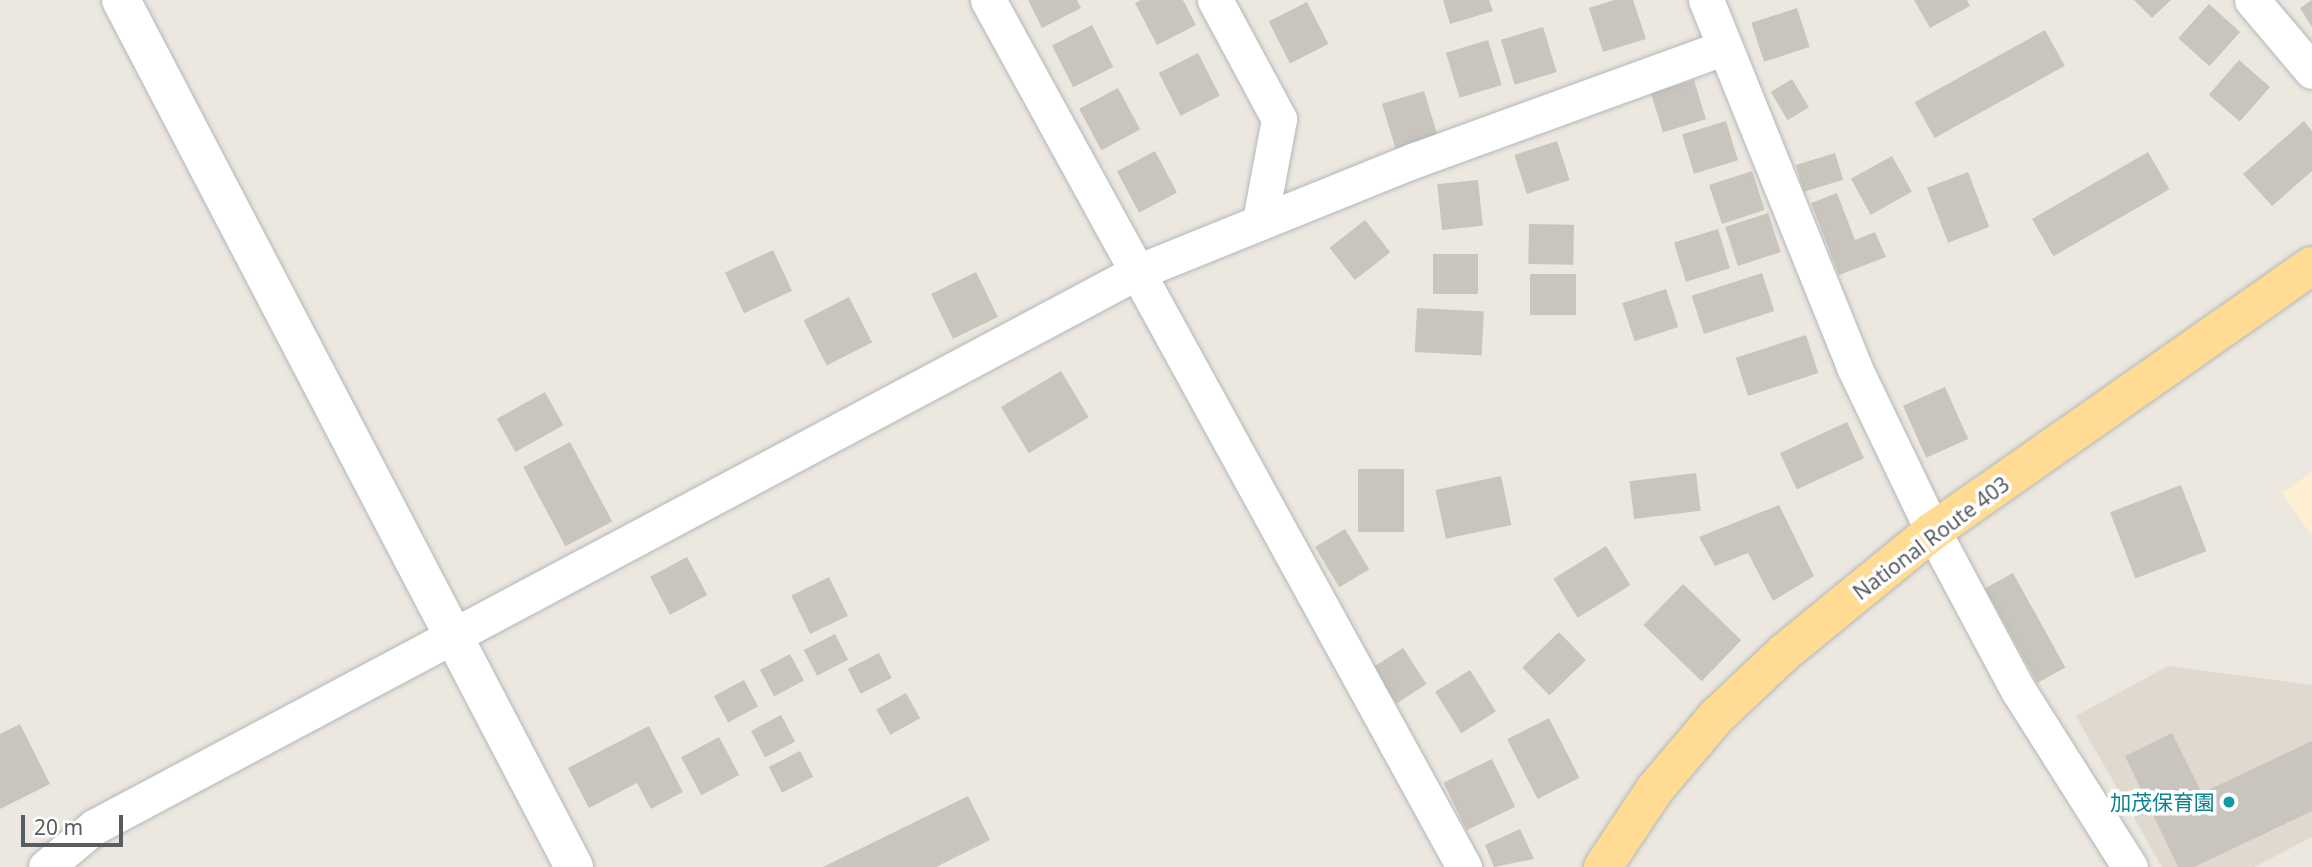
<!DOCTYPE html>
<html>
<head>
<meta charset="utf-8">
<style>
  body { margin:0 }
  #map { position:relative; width:2312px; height:867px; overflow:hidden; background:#ece8df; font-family:"Noto Sans","Noto Sans JP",sans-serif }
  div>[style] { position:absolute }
  .commercial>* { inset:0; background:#ffefd2 }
  .education>* { inset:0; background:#dfd9d0 }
  .building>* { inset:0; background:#c9c5be; transform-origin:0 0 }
  .roads { filter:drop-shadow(0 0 2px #b2b7bb) drop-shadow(0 0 2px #b2b7bb) }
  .minor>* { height:35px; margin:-17.5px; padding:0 17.5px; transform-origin:17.5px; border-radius:17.5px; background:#fff }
  .tertiary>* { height:38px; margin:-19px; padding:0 19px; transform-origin:19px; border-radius:19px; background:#fff }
  .trunk>* { height:38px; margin:-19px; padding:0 19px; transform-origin:19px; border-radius:19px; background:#ffdb93 }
  .dots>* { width:19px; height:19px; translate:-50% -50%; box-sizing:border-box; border:4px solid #fff; border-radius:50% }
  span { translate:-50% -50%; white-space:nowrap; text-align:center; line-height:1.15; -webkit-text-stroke:7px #fff; paint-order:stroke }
  .street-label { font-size:21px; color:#585d61 }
  .culture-label { font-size:21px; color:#0d838f }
  .right { translate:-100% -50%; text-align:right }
  .scale { position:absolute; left:21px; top:815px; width:102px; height:32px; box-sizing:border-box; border:4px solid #585d61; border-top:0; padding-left:9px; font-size:21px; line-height:24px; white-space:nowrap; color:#585d61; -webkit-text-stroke:5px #fff; paint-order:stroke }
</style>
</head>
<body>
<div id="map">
  <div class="commercial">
    <i style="clip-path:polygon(2312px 472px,2312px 536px,2282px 493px)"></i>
  </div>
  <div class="education">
    <i style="clip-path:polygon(2168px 666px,2312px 685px,2312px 837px,2254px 867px,2162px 867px,2076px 716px)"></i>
  </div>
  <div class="building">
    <i style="clip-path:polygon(1028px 0,1077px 0,1081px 8px,1042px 28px)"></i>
    <i style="clip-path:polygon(1141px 0,1183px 0,1196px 25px,1157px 45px,1135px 3px)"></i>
    <i style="clip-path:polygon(1443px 0,1489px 0,1493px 11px,1450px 24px)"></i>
    <i style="clip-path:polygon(1614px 0,1633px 0,1646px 39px,1603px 52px,1589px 8px)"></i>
    <i style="clip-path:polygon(1914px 0,1967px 0,1970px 6px,1930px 28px)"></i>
    <i style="clip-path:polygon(2134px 0,2171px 0,2152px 18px)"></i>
    <i style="clip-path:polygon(2312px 0,2312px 27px,2300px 8px)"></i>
    <i style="left:1307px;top:2px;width:47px;height:43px;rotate:63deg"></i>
    <i style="left:2209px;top:4px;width:42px;height:46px;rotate:42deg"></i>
    <i style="left:1797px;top:8px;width:41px;height:48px;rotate:72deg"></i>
    <i style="left:1092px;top:25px;width:47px;height:45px;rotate:63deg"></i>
    <i style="left:1543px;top:27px;width:47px;height:44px;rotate:73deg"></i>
    <i style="left:2045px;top:30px;width:41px;height:149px;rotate:61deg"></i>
    <i style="left:1488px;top:40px;width:47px;height:44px;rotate:73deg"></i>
    <i style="left:1198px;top:53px;width:48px;height:44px;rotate:63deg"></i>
    <i style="left:2239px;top:60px;width:41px;height:46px;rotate:41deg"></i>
    <i style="left:1792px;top:79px;width:33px;height:25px;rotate:59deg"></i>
    <i style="left:1694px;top:80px;width:41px;height:45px;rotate:73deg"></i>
    <i style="left:1118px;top:88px;width:47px;height:44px;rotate:62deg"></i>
    <i style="left:1424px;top:91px;width:48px;height:44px;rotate:73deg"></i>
    <i style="left:1726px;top:121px;width:41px;height:46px;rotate:73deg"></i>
    <i style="clip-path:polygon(2304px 121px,2312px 131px,2312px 171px,2272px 206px,2243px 174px)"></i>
    <i style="left:1557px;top:141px;width:41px;height:45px;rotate:72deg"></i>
    <i style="left:1155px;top:151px;width:47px;height:43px;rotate:62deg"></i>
    <i style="left:2148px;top:152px;width:43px;height:134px;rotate:60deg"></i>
    <i style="left:1835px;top:153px;width:28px;height:41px;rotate:73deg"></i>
    <i style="left:1892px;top:156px;width:41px;height:47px;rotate:61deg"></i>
    <i style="left:1752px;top:171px;width:41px;height:45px;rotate:72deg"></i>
    <i style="left:1968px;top:172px;width:59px;height:44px;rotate:69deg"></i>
    <i style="left:1478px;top:180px;width:46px;height:41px;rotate:84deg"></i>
    <i style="clip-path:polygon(1837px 193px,1855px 240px,1875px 232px,1886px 257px,1839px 275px,1811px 203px)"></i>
    <i style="left:1768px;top:213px;width:41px;height:45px;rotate:72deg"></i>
    <i style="left:1365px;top:220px;width:41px;height:45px;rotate:52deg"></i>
    <i style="left:1529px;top:224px;width:45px;height:40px;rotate:1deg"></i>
    <i style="left:1718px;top:229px;width:41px;height:46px;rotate:73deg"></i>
    <i style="left:773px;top:250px;width:45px;height:53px;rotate:65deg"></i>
    <i style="left:1433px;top:254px;width:45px;height:40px"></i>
    <i style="left:976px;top:272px;width:50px;height:50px;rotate:64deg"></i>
    <i style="left:1762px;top:273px;width:40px;height:74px;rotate:72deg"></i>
    <i style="left:1530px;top:274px;width:46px;height:41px"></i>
    <i style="left:1666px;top:289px;width:40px;height:46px;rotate:72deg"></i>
    <i style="left:849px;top:297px;width:51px;height:51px;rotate:63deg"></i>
    <i style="left:1417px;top:308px;width:67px;height:44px;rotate:3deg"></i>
    <i style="left:1806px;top:335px;width:40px;height:74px;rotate:72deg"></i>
    <i style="left:1061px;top:371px;width:54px;height:70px;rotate:59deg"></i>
    <i style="left:1945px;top:387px;width:57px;height:46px;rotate:66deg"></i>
    <i style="left:545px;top:392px;width:38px;height:55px;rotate:61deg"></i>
    <i style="left:1847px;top:422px;width:40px;height:74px;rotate:65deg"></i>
    <i style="left:570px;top:442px;width:90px;height:53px;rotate:62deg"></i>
    <i style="left:1358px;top:469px;width:46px;height:63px"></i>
    <i style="left:1696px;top:473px;width:38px;height:67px;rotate:83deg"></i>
    <i style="left:1501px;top:476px;width:50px;height:67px;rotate:78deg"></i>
    <i style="left:2181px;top:485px;width:71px;height:76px;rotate:69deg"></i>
    <i style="clip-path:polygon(1779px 505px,1814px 576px,1773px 601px,1748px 553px,1715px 566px,1699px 537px)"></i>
    <i style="left:1345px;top:529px;width:47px;height:35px;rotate:59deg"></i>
    <i style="left:1606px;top:546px;width:46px;height:62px;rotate:58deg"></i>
    <i style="left:687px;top:557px;width:43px;height:42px;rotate:62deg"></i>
    <i style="left:2013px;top:573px;width:108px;height:32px;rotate:61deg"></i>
    <i style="left:829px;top:577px;width:43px;height:42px;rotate:64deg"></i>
    <i style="left:1683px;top:584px;width:81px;height:57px;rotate:44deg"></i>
    <i style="left:1559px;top:632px;width:39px;height:51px;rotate:46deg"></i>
    <i style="left:835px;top:634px;width:29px;height:35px;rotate:63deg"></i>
    <i style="left:1403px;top:648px;width:43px;height:36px;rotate:57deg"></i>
    <i style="left:879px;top:653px;width:28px;height:35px;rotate:63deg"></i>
    <i style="left:790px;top:654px;width:30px;height:34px;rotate:62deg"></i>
    <i style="left:1470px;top:670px;width:49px;height:41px;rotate:58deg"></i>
    <i style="left:744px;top:680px;width:30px;height:34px;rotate:62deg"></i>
    <i style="left:906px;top:693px;width:29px;height:34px;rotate:61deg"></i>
    <i style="left:781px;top:715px;width:30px;height:34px;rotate:62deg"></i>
    <i style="left:1549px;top:718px;width:67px;height:47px;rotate:63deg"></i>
    <i style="clip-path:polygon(20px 724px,50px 784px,0 809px,0 734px)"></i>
    <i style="clip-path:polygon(649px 726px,683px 792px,651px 809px,637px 783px,589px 808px,568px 768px)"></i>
    <i style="clip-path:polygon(2172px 733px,2202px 793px,2312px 741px,2312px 811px,2194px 867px,2178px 867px,2125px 756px)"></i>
    <i style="left:719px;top:737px;width:43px;height:43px;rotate:62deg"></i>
    <i style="left:800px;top:751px;width:29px;height:35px;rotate:63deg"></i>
    <i style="left:1492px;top:759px;width:53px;height:54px;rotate:64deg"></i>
    <i style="clip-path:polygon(968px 796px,990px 840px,936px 867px,823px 867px)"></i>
    <i style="clip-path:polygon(1520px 829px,1534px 859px,1494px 867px,1485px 845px)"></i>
  </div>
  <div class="roads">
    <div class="minor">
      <i style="left:988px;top:0;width:989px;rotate:61.23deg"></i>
      <i style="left:1215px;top:0;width:135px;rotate:61.7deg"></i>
      <i style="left:1279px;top:119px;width:104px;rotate:100.6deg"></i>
      <i style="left:1706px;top:0;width:396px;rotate:68deg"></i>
      <i style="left:1854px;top:367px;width:182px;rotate:64.3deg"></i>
      <i style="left:1933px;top:531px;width:180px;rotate:61.9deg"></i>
      <i style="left:2018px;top:690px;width:209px;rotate:57.7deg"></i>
      <i style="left:2252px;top:0;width:93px;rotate:49.8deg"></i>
      <i style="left:46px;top:867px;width:62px;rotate:-39.8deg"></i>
      <i style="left:94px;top:827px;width:1179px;rotate:-28.02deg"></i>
      <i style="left:1135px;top:273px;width:302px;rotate:-22deg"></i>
      <i style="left:1415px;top:160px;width:328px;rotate:-20deg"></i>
    </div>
    <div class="tertiary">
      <i style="left:121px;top:0;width:978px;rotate:62.41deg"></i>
    </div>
    <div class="trunk">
      <i style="left:1603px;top:867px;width:94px;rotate:-56.3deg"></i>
      <i style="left:1655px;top:789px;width:96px;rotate:-49.7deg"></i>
      <i style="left:1717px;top:716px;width:93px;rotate:-43.3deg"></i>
      <i style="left:1785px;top:652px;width:191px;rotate:-39.3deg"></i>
      <i style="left:1933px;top:531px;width:462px;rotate:-35deg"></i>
    </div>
  </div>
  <div class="dots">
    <i style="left:2229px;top:802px;background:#0f9aa8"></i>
  </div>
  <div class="street-label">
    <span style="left:1931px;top:538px;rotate:-37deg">National Route 403</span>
  </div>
  <div class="culture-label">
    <span class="right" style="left:2215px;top:802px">加茂保育園</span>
  </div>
  <div class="scale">20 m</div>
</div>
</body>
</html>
